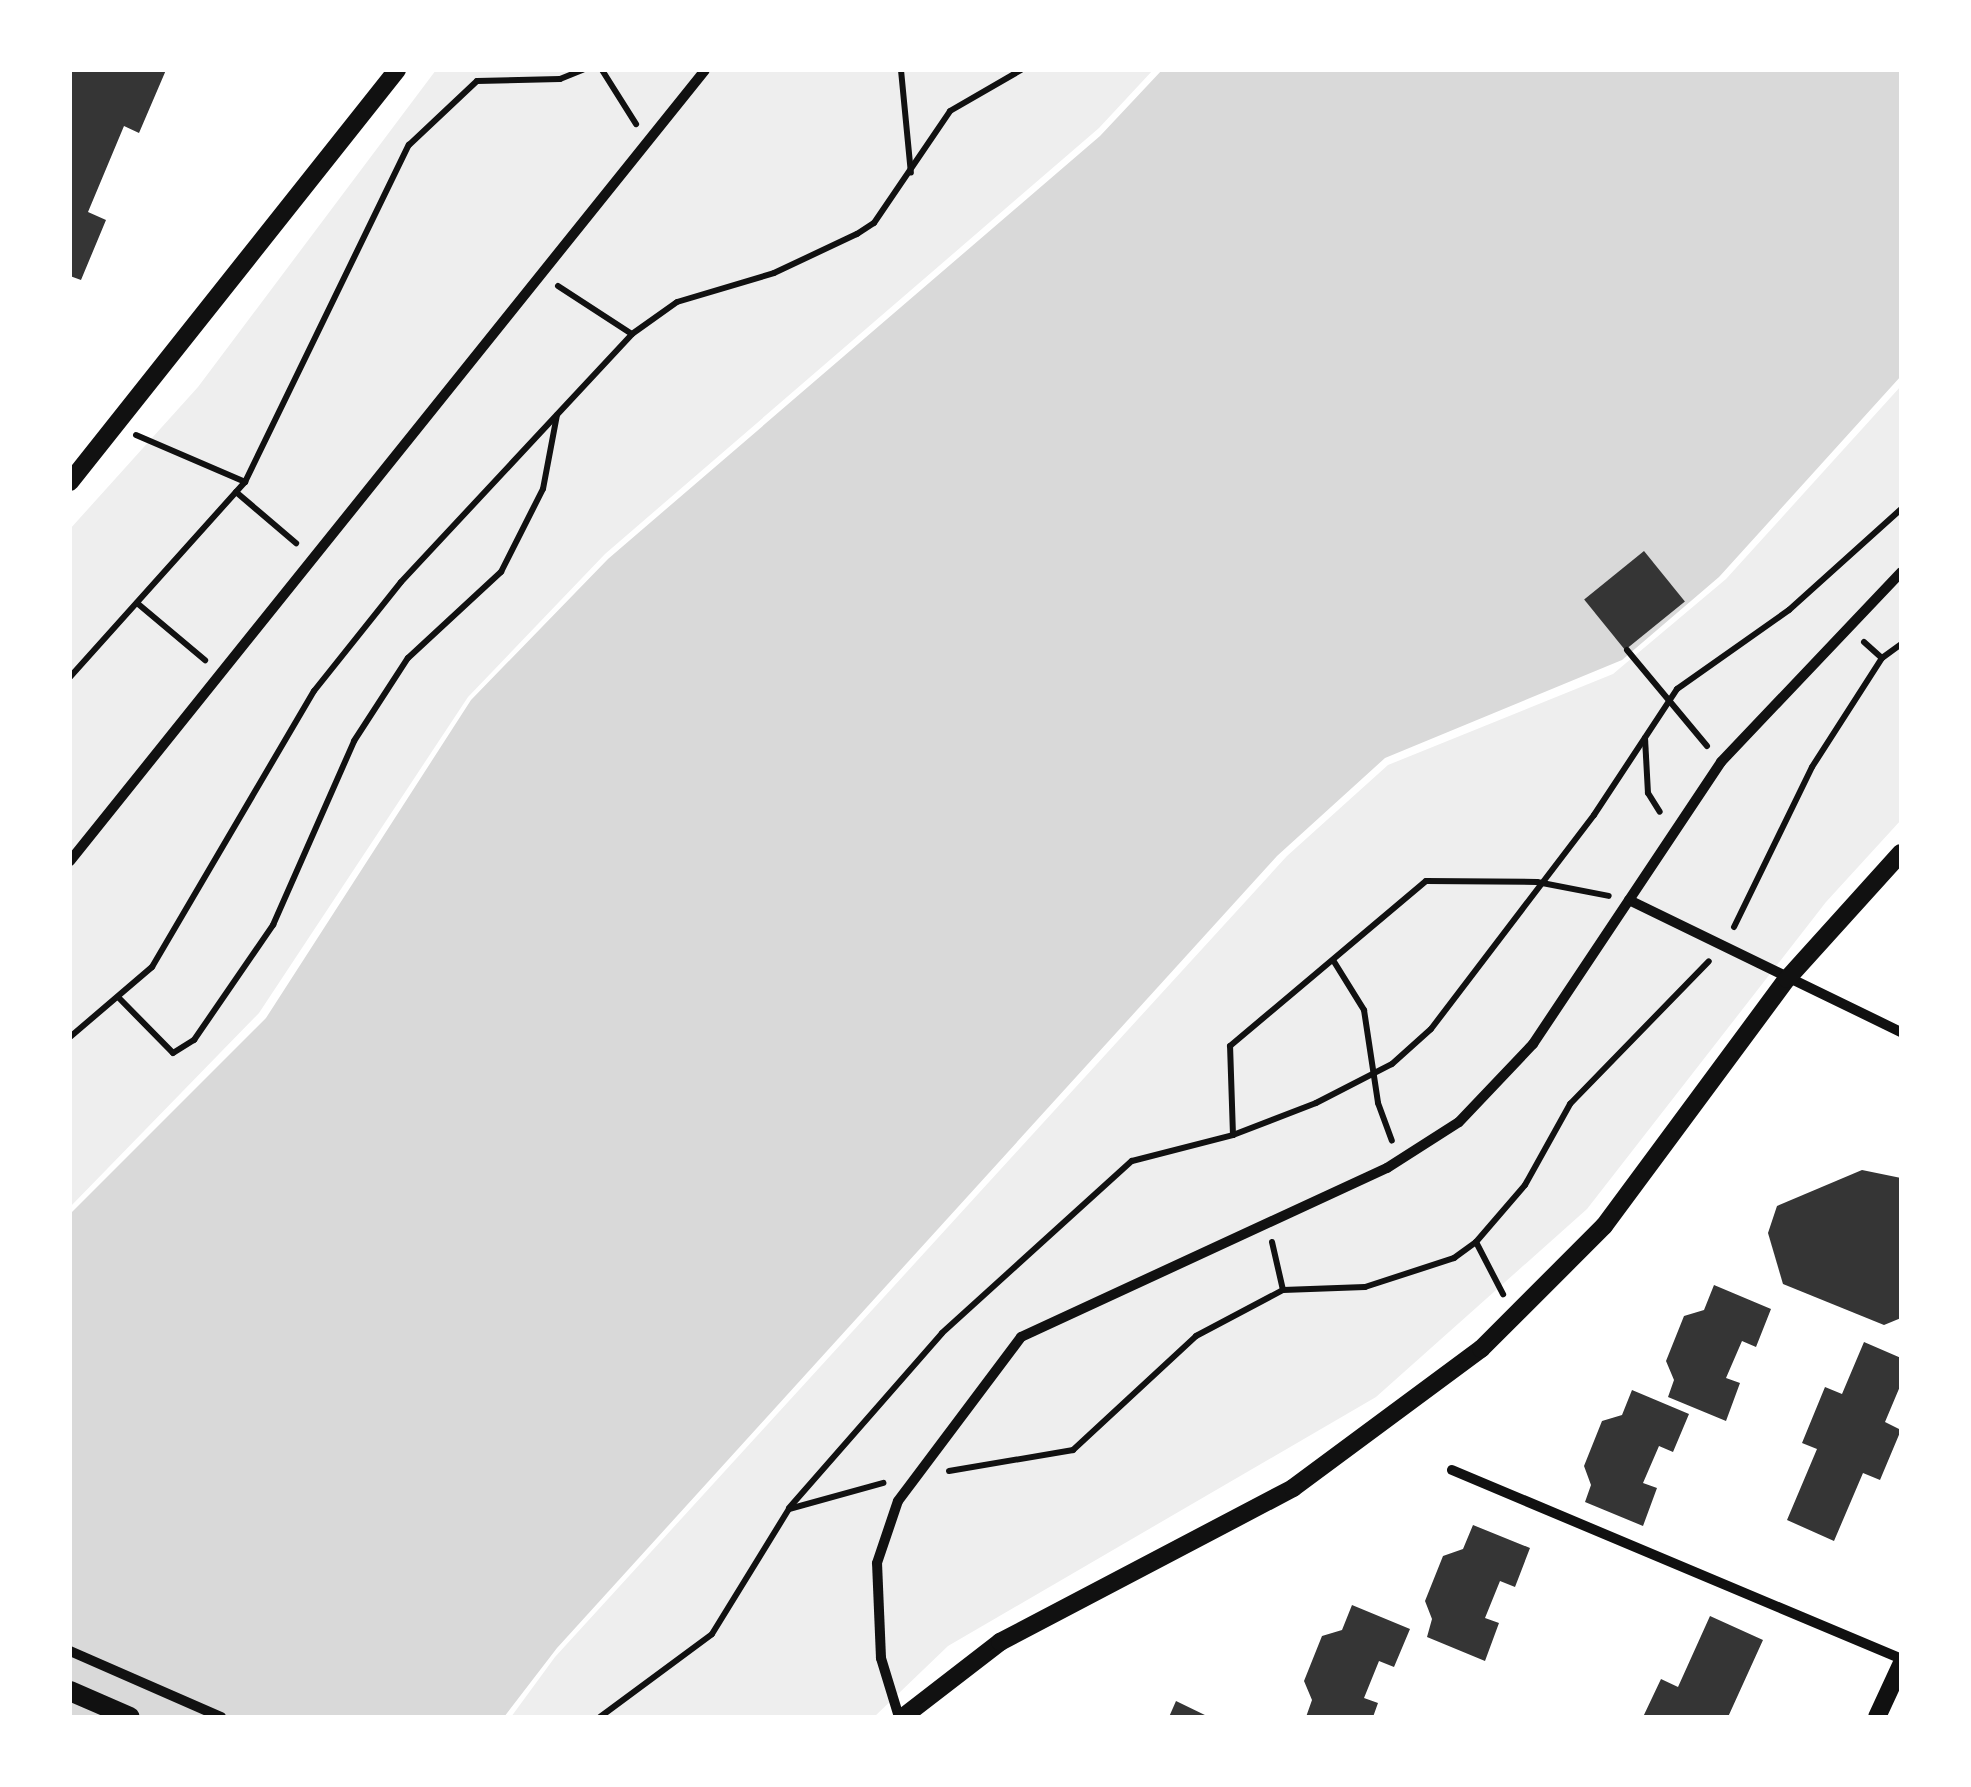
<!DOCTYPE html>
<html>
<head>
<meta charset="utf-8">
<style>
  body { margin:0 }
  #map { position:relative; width:1971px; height:1787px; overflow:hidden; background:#fff; font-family:"IBM Plex Serif",serif }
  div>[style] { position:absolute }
  .green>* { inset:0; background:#eee }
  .water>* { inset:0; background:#d9d9d9 }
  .building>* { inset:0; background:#353535; transform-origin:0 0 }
  .path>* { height:6px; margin:-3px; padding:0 3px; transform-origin:3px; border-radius:3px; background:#111 }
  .minor>* { height:10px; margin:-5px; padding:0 5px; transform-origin:5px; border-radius:5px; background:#111 }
  .tertiary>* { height:18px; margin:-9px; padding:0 9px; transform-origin:9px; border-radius:9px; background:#111 }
  .secondary>* { height:20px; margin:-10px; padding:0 10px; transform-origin:10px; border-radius:10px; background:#111 }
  span { translate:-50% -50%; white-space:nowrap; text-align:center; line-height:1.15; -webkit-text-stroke:8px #fff; paint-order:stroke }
  .frame { position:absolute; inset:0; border:72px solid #fff; pointer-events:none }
</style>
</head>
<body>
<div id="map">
  <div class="green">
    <i style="clip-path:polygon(436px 70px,1153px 70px,1099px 128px,605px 554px,468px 697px,259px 1013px,70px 1207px,70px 529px,198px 387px)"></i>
    <i style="clip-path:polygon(1901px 386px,1901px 820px,1826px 902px,1587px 1209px,1376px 1397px,948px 1646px,874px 1717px,511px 1717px,555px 1657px,1287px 856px,1388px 765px,1613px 674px,1726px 579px)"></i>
  </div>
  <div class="water">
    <i style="clip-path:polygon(1162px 70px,1901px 70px,1901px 376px,1719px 577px,1622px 660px,1385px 758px,1277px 856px,557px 1648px,504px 1717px,70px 1717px,70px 1214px,266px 1018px,471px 700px,608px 559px,1100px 136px)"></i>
  </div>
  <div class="building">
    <i style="clip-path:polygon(70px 70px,166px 70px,139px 133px,124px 126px,88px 212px,106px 220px,81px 280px,70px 276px)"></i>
    <i style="left:1644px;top:551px;width:65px;height:77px;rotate:51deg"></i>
    <i style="clip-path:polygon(1862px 1170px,1901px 1178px,1901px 1318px,1884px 1325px,1783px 1284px,1768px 1233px,1777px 1206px)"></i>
    <i style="clip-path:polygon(1714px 1285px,1771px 1309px,1756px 1347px,1742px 1341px,1726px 1378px,1740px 1383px,1726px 1421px,1668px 1397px,1674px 1380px,1666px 1361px,1684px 1316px,1704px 1310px)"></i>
    <i style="clip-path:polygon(1864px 1342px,1901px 1358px,1901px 1384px,1885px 1422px,1901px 1430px,1880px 1480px,1863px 1473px,1834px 1541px,1787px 1520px,1817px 1449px,1802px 1443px,1825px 1387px,1842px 1394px)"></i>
    <i style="clip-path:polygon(1632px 1390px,1689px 1414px,1673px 1452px,1659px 1446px,1643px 1483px,1657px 1488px,1643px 1526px,1585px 1502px,1591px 1485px,1584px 1466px,1602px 1421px,1622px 1415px)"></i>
    <i style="clip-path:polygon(1473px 1525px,1530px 1548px,1515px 1587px,1500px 1581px,1485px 1618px,1499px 1623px,1485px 1661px,1427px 1637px,1432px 1619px,1425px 1601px,1443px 1556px,1463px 1549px)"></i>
    <i style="clip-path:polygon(1352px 1605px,1410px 1629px,1394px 1667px,1379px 1661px,1364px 1698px,1378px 1703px,1373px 1717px,1306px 1717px,1312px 1700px,1304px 1681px,1322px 1636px,1342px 1630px)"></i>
    <i style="clip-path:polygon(1710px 1616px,1763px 1640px,1728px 1717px,1643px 1717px,1661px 1679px,1678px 1687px)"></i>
    <i style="clip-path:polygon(1176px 1701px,1209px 1717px,1169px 1717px)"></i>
  </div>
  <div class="path">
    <i style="left:602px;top:70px;width:64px;rotate:57.8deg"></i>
    <i style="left:901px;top:70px;width:103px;rotate:84.5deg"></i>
    <i style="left:558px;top:286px;width:88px;rotate:33deg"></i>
    <i style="left:136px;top:435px;width:119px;rotate:23.3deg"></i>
    <i style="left:236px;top:492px;width:79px;rotate:40.4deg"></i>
    <i style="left:137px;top:603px;width:89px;rotate:40deg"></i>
    <i style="left:1864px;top:642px;width:24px;rotate:42deg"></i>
    <i style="left:1627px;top:650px;width:125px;rotate:50.2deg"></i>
    <i style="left:70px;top:677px;width:262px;rotate:-48.1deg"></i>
    <i style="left:245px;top:482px;width:375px;rotate:-64.1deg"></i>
    <i style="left:409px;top:145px;width:93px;rotate:-43.3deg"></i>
    <i style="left:477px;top:81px;width:83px;rotate:-1.4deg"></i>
    <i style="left:560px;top:79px;width:24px;rotate:-22deg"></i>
    <i style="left:1645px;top:738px;width:55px;rotate:86.9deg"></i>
    <i style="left:1648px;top:793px;width:22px;rotate:58deg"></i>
    <i style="left:1734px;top:927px;width:178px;rotate:-64deg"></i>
    <i style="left:1812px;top:767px;width:130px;rotate:-57.3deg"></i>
    <i style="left:1882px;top:658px;width:24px;rotate:-36deg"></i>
    <i style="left:1333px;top:960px;width:59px;rotate:58.2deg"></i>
    <i style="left:1364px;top:1010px;width:94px;rotate:81.4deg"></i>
    <i style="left:1378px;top:1103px;width:40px;rotate:69.8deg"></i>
    <i style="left:119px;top:998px;width:77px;rotate:45.5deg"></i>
    <i style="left:173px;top:1053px;width:25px;rotate:-32deg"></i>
    <i style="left:194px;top:1040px;width:140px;rotate:-55.5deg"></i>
    <i style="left:273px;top:925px;width:201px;rotate:-66.2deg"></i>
    <i style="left:354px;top:741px;width:99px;rotate:-57deg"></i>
    <i style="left:408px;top:658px;width:127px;rotate:-42.8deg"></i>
    <i style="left:501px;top:572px;width:93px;rotate:-63.2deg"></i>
    <i style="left:543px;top:489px;width:75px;rotate:-79.3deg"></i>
    <i style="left:70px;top:1037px;width:108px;rotate:-40.5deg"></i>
    <i style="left:152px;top:967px;width:320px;rotate:-59.6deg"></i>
    <i style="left:314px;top:691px;width:139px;rotate:-51.4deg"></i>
    <i style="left:401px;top:582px;width:339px;rotate:-47deg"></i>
    <i style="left:632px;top:334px;width:55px;rotate:-35.4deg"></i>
    <i style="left:677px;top:302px;width:101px;rotate:-16.6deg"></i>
    <i style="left:774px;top:273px;width:92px;rotate:-25.2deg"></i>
    <i style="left:857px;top:234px;width:20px;rotate:-33deg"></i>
    <i style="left:874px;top:223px;width:135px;rotate:-55.8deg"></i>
    <i style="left:950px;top:111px;width:82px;rotate:-30deg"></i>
    <i style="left:1233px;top:1135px;width:89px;rotate:-91.9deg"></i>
    <i style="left:1230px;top:1046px;width:256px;rotate:-40.1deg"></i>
    <i style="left:1426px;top:881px;width:111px;rotate:0.5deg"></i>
    <i style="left:1537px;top:882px;width:73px;rotate:11deg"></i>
    <i style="left:1272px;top:1242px;width:49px;rotate:77.1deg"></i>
    <i style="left:1476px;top:1242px;width:59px;rotate:62.6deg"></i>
    <i style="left:949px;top:1471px;width:126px;rotate:-9.6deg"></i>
    <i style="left:1073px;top:1450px;width:168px;rotate:-42.8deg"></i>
    <i style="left:1196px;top:1336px;width:98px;rotate:-27.9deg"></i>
    <i style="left:1283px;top:1290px;width:82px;rotate:-2.1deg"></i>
    <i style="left:1365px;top:1287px;width:94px;rotate:-18deg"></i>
    <i style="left:1454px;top:1258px;width:27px;rotate:-36deg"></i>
    <i style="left:1476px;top:1242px;width:75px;rotate:-49.3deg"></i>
    <i style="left:1525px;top:1185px;width:93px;rotate:-60.9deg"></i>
    <i style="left:1570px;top:1104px;width:199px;rotate:-45.8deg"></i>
    <i style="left:789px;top:1508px;width:232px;rotate:-48.8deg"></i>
    <i style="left:942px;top:1333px;width:256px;rotate:-42.2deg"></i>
    <i style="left:1132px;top:1161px;width:104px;rotate:-14.4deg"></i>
    <i style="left:1233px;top:1135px;width:89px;rotate:-21.1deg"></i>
    <i style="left:1316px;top:1103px;width:85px;rotate:-27.2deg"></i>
    <i style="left:1392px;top:1064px;width:52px;rotate:-41.9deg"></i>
    <i style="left:1431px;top:1029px;width:269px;rotate:-52.7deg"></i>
    <i style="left:1594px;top:815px;width:151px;rotate:-56.6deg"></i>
    <i style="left:1677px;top:689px;width:137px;rotate:-35.2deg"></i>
    <i style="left:1789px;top:610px;width:151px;rotate:-42deg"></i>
    <i style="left:600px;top:1717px;width:139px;rotate:-36.5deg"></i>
    <i style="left:712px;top:1634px;width:147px;rotate:-58.4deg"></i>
    <i style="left:789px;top:1509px;width:98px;rotate:-15.5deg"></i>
  </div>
  <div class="minor">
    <i style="left:70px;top:861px;width:1014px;rotate:-51.24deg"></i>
    <i style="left:1629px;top:900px;width:302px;rotate:25.9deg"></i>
    <i style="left:1452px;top:1470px;width:487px;rotate:22.8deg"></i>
    <i style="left:70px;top:1651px;width:165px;rotate:23.6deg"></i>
    <i style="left:899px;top:1717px;width:62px;rotate:-107deg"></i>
    <i style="left:881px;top:1658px;width:95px;rotate:-92.4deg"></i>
    <i style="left:877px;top:1563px;width:65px;rotate:-71.3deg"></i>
    <i style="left:898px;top:1501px;width:205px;rotate:-53.1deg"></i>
    <i style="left:1021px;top:1337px;width:403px;rotate:-24.8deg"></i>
    <i style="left:1387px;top:1168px;width:85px;rotate:-32.6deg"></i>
    <i style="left:1459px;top:1122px;width:108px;rotate:-46.5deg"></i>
    <i style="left:1533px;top:1044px;width:339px;rotate:-56.3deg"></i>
    <i style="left:1721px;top:762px;width:262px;rotate:-46.5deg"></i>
  </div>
  <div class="tertiary">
    <i style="left:70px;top:482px;width:526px;rotate:-51.56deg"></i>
    <i style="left:903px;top:1717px;width:123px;rotate:-37.7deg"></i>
    <i style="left:1000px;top:1642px;width:331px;rotate:-27.7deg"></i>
    <i style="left:1293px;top:1488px;width:234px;rotate:-36.5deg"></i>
    <i style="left:1481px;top:1349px;width:174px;rotate:-45deg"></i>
    <i style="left:1604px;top:1226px;width:307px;rotate:-53.5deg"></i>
    <i style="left:1787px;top:979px;width:170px;rotate:-47.9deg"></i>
    <i style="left:1877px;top:1717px;width:57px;rotate:-65.2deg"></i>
  </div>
  <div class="secondary">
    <i style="left:70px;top:1691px;width:65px;rotate:23.4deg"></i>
  </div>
  <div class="frame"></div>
</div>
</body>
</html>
